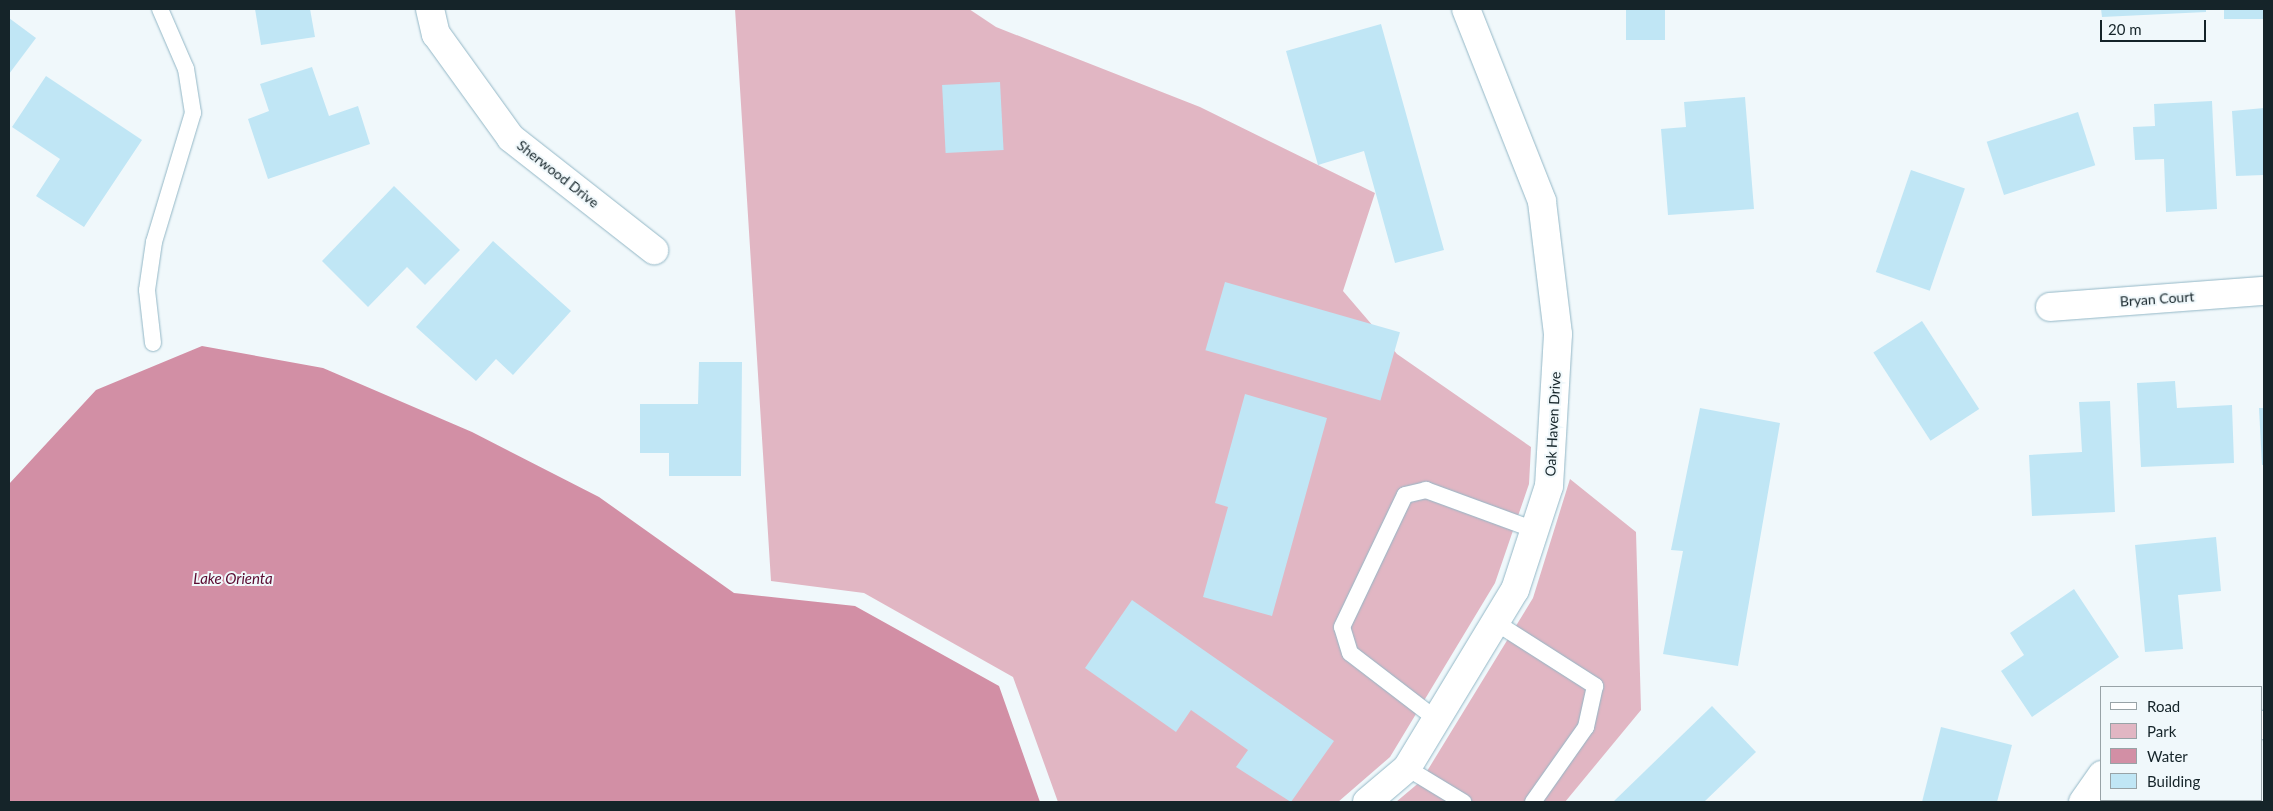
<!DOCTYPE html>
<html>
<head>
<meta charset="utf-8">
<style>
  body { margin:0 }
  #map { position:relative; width:2273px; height:811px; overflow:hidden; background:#f0f8fb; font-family:Lato,sans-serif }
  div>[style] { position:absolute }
  .green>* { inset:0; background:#e1b6c3 }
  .water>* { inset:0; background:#d28fa5 }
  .building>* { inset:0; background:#c0e6f5; transform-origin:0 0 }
  .roads { filter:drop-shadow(0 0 1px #93b7c6) drop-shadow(0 0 1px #93b7c6) }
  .lane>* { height:16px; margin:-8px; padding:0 8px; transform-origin:8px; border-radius:8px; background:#fff }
  .street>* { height:28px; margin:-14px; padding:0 14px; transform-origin:14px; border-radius:14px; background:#fff }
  span { translate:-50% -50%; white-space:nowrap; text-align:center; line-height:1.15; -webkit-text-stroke:4px #f0f8fb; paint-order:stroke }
  .street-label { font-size:14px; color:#152429 }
  .water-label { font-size:15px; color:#5a0a30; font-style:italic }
  .frame { position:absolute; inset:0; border:10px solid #152429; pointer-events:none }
  .legend { position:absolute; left:2100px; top:686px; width:162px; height:115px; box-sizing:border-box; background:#f0f8fb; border:1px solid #98a3a7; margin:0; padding:6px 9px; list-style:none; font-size:15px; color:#152429 }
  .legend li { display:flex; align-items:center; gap:10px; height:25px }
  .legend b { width:25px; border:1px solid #98a3a7 }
  .scale { position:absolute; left:2100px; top:20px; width:106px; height:22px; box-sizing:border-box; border:2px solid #152429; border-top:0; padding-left:6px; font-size:15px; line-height:18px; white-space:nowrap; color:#152429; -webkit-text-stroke:4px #f0f8fb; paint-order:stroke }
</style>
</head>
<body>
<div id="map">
  <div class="green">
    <i style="clip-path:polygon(735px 9px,969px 9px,996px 27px,1200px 107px,1375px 193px,1343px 291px,1397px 354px,1531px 447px,1529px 484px,1495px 583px,1390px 757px,1338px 802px,1058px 802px,1013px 677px,864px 593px,771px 581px)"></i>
    <i style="clip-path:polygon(1570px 479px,1636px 532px,1641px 710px,1565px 802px,1396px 802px,1421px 781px,1533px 598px)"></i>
  </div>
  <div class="water">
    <i style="clip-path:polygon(202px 346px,323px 368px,472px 432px,599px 497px,734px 593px,855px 606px,999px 686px,1040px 802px,9px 802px,9px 484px,96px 390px)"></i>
  </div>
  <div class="building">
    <i style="clip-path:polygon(255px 9px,310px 9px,315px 37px,261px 45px)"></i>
    <i style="left:1626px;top:9px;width:39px;height:31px"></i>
    <i style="clip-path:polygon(2101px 9px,2206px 9px,2206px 12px,2102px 17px)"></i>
    <i style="left:2224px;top:9px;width:40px;height:10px"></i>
    <i style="clip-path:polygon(9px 18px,36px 38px,9px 74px)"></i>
    <i style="clip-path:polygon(1381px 24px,1444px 250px,1395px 263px,1364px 151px,1318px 165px,1286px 51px)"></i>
    <i style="clip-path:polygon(312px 67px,329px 116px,358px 106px,370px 144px,268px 179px,248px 119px,269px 111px,260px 84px)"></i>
    <i style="clip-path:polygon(46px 76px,142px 140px,84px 227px,36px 196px,60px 159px,12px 127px)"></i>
    <i style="left:1000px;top:82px;width:68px;height:58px;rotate:87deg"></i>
    <i style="clip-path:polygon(1745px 97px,1754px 209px,1668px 215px,1661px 129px,1686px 127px,1684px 102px)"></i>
    <i style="clip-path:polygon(2212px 101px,2217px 209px,2166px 212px,2164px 159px,2135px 160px,2133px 127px,2155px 126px,2154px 104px)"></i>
    <i style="clip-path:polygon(2264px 108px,2264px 175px,2236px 176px,2232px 111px)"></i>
    <i style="left:2078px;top:112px;width:56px;height:96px;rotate:72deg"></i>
    <i style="left:1911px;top:170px;width:57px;height:108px;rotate:19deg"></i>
    <i style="clip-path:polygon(394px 186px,460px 250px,425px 285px,407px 267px,368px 307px,322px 261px)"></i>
    <i style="clip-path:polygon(493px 241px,571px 311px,513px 375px,496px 359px,476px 381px,416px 327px)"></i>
    <i style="left:1225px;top:282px;width:182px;height:71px;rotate:16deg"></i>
    <i style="left:1922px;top:321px;width:105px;height:58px;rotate:57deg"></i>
    <i style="clip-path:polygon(699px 362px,742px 362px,741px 476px,669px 476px,669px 453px,640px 453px,640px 404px,698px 404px)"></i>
    <i style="clip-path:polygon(2175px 381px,2177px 408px,2232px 405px,2234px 463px,2141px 467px,2137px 383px)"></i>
    <i style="clip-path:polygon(1245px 394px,1327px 418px,1272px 616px,1203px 597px,1228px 507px,1215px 503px)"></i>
    <i style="clip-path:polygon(2110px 401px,2115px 512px,2032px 516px,2029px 455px,2082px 452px,2079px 402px)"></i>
    <i style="clip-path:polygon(1700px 408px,1780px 423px,1738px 666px,1663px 654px,1683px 551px,1671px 550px)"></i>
    <i style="clip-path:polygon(2259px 408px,2264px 408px,2264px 465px,2262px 465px)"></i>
    <i style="clip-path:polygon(2216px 537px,2221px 591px,2178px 595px,2183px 649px,2145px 652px,2135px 545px)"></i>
    <i style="clip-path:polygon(2074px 589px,2119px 657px,2032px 717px,2001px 671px,2024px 655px,2010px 633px)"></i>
    <i style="clip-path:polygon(1132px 600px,1334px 741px,1291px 802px,1236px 767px,1248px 750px,1191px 710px,1176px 732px,1085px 668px)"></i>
    <i style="clip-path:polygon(1712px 706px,1756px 752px,1704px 802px,1613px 802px)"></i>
    <i style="clip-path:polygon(1941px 727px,2012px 745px,1997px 802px,1922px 802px)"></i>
  </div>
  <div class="roads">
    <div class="lane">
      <i style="left:153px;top:343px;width:53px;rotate:-96.5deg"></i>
      <i style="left:147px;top:290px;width:49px;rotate:-81.7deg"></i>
      <i style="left:154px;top:242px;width:135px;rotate:-73.2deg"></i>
      <i style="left:193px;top:113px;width:45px;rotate:-99deg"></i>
      <i style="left:186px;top:69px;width:65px;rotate:-113.4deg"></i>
      <i style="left:1495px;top:622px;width:119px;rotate:32.6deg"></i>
      <i style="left:1595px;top:686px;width:42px;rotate:102.4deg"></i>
      <i style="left:1586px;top:727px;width:92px;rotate:125.2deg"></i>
      <i style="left:1436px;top:719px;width:108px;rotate:-142.5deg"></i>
      <i style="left:1350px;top:653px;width:27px;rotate:-107deg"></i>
      <i style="left:1342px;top:627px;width:146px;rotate:-64.5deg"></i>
      <i style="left:1405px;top:495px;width:22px;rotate:-13deg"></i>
      <i style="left:1426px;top:490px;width:116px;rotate:20.2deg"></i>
      <i style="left:1407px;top:768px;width:66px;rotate:31.3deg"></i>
    </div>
    <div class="street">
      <i style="left:430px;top:9px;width:26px;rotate:77deg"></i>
      <i style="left:436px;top:34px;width:128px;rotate:54.2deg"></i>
      <i style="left:511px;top:138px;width:182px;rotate:38.1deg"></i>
      <i style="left:2050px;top:307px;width:215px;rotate:-4.3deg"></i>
      <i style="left:2262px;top:725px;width:2px"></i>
      <i style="left:1367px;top:802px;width:52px;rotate:-40.4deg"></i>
      <i style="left:1407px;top:768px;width:208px;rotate:-58.8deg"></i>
      <i style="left:1515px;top:590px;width:109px;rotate:-71.9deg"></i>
      <i style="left:1549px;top:486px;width:152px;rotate:-86.6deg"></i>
      <i style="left:1558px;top:334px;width:134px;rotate:-96.9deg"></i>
      <i style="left:1542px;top:201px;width:206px;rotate:-111.6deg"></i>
      <i style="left:2083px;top:802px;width:33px;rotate:-55deg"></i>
    </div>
  </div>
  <div class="street-label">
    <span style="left:558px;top:174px;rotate:38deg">Sherwood Drive</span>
    <span style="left:2157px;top:299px;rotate:-4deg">Bryan Court</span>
    <span style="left:1553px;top:424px;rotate:-87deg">Oak Haven Drive</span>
  </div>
  <div class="water-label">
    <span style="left:233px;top:579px">Lake Orienta</span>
  </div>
  <div class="frame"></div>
  <ul class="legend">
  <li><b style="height:6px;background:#fff"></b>Road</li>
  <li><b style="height:14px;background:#e1b6c3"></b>Park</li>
  <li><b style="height:14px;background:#d28fa5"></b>Water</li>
  <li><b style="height:14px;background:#c0e6f5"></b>Building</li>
  </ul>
  <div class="scale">20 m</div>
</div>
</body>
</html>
